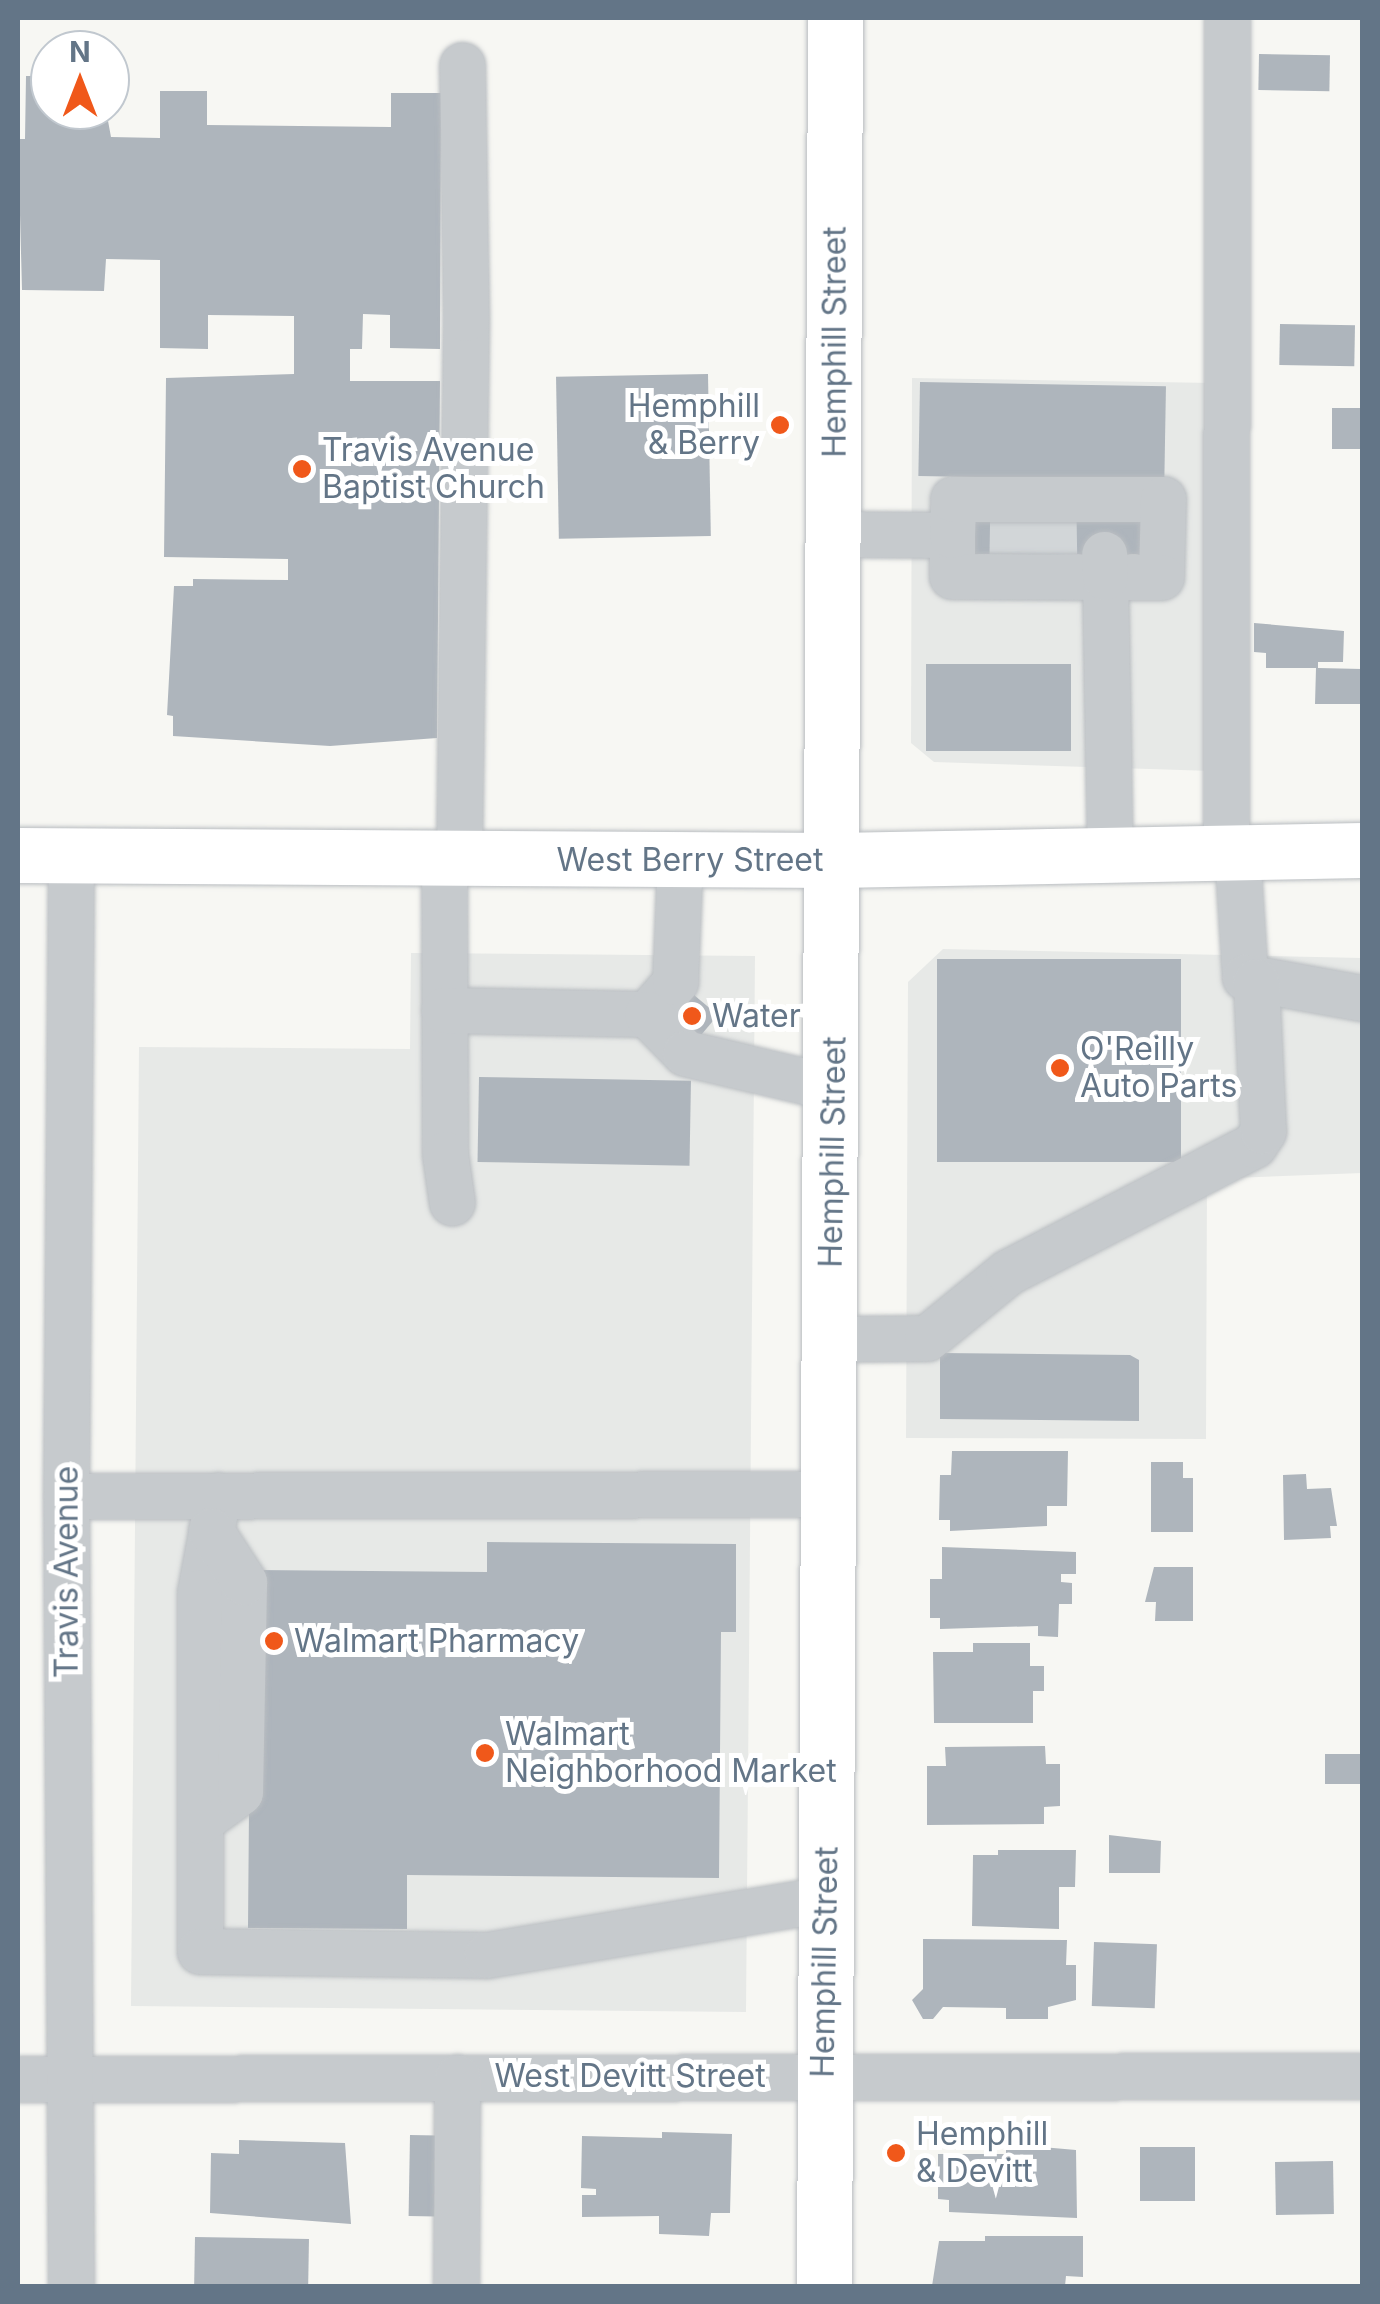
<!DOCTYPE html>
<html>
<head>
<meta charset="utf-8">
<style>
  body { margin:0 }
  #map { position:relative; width:1380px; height:2304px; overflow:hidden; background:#f7f7f3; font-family:Inter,sans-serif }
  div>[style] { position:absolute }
  .built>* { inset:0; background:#e7e9e7 }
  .building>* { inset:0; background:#aeb5bc; transform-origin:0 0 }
  .minor-tunnel>* { height:45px; margin-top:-22.5px; transform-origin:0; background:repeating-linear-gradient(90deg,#d2d6d8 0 45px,transparent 0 67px) }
  .roads { filter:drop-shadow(0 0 2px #b9bdc1) drop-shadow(0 0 2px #b9bdc1) }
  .minor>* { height:45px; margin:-22.5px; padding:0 22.5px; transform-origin:22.5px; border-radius:22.5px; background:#c6cacd }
  .major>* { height:55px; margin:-27.5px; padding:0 27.5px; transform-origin:27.5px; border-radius:27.5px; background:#fff }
  .dots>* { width:28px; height:28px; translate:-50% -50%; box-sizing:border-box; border:5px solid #fff; border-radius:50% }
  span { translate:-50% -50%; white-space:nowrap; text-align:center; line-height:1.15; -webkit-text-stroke:10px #fff; paint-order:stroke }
  .street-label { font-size:32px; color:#637587 }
  .poi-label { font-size:32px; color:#637587 }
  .right { translate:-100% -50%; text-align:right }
  .left { translate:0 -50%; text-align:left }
  .frame { position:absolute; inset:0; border:20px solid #637587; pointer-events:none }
  .north { position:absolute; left:30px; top:30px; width:100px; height:100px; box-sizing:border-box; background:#fff; border:2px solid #c1c8cf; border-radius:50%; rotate:0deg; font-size:28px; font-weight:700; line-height:40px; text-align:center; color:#637587 }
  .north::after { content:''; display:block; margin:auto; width:35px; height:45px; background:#f0581a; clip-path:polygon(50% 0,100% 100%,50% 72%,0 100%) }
</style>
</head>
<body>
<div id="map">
  <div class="built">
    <i style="clip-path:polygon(912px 378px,1214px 383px,1212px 771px,934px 762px,911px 743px)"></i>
    <i style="clip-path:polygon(943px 949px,1362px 958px,1362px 1173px,1207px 1179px,1206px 1439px,906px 1438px,908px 982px)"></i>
    <i style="clip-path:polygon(411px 953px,755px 956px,746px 2012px,131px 2006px,139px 1047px,410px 1049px)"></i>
  </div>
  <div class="building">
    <i style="left:1259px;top:54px;width:71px;height:36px;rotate:1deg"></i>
    <i style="clip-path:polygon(26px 76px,50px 76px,50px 110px,106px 110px,111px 137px,160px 138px,160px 91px,207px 91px,207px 125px,391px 127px,391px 93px,441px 93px,440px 349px,390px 348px,390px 315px,363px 314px,362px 349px,350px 349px,350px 381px,440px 381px,437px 738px,330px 746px,173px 736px,173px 716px,167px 715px,174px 586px,193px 586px,193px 579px,288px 580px,288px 559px,164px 557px,166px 378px,294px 374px,294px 316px,208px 315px,208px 349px,160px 348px,160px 260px,106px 259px,104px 291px,22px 290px,18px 139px,25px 139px)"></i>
    <i style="left:1280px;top:324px;width:75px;height:41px;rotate:1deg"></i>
    <i style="left:708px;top:374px;width:162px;height:152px;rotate:89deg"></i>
    <i style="left:920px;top:382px;width:246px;height:94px;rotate:1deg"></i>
    <i style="left:1332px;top:408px;width:30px;height:41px"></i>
    <i style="left:969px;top:515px;width:174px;height:39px"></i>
    <i style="clip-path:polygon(1254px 623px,1344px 631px,1343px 662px,1318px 662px,1318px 668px,1362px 669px,1362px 704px,1315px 704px,1316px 668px,1266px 668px,1266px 653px,1254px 652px)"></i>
    <i style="left:926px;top:664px;width:145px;height:87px"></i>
    <i style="left:937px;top:959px;width:244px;height:203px"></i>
    <i style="left:688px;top:990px;width:39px;height:34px;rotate:40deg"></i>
    <i style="left:479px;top:1077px;width:212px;height:85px;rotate:1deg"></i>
    <i style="clip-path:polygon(940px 1353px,1130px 1355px,1139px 1360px,1139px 1421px,940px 1419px)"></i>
    <i style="clip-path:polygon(952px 1451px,1068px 1451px,1067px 1506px,1047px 1506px,1047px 1526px,950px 1531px,950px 1520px,939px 1520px,940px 1475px,951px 1475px)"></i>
    <i style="clip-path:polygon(1151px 1462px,1183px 1462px,1183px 1478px,1193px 1478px,1193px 1532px,1151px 1532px)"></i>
    <i style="clip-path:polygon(1306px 1474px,1307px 1489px,1331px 1488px,1337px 1526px,1330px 1526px,1331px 1538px,1284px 1540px,1283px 1475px)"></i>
    <i style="clip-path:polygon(487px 1542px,736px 1544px,736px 1632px,721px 1632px,719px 1878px,407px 1875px,407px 1929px,248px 1928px,251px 1570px,487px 1572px)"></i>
    <i style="clip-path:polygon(942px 1547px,1076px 1552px,1076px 1574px,1061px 1574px,1061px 1582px,1072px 1583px,1072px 1604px,1059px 1604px,1058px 1637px,1038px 1636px,1038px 1626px,940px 1629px,940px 1618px,930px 1618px,930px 1579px,942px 1579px)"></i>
    <i style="clip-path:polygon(1154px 1567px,1193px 1567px,1193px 1621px,1155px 1621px,1156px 1602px,1145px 1602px)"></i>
    <i style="clip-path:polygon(973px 1643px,1030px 1643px,1030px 1666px,1044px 1666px,1044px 1691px,1033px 1691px,1033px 1723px,934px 1723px,933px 1652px,973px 1652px)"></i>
    <i style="clip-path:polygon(1045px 1746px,1046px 1764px,1060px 1764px,1060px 1806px,1044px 1807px,1044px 1824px,927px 1825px,927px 1766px,946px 1766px,945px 1747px)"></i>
    <i style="left:1325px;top:1754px;width:37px;height:30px"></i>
    <i style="clip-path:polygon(1109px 1835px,1161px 1841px,1160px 1873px,1109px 1873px)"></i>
    <i style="clip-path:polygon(998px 1850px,1076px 1850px,1075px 1887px,1059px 1887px,1059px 1929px,972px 1926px,973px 1855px,998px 1855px)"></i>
    <i style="clip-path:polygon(923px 1939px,1067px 1940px,1066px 1965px,1076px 1965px,1076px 2000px,1048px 2007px,1048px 2019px,1006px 2019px,1006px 2008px,943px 2007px,933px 2019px,923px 2019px,912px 2000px,923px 1989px)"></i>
    <i style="left:1094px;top:1942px;width:63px;height:64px;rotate:2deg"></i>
    <i style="clip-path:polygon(662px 2132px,732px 2134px,730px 2213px,711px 2213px,709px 2236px,659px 2234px,659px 2216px,582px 2217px,582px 2195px,596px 2195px,596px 2189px,581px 2188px,582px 2136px,662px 2138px)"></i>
    <i style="left:410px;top:2135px;width:41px;height:81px;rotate:1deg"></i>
    <i style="clip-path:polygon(239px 2140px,345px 2143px,351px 2224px,210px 2213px,211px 2153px,239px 2154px)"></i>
    <i style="clip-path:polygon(1006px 2144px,1076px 2150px,1077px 2218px,949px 2212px,949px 2200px,938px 2199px,938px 2154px,1006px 2154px)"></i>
    <i style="left:1140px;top:2147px;width:55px;height:54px"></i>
    <i style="left:1333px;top:2161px;width:53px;height:58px;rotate:89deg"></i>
    <i style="clip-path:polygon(985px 2236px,1083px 2236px,1083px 2277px,1066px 2276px,1065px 2286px,932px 2286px,939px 2241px,985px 2241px)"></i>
    <i style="left:195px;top:2237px;width:114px;height:49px;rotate:1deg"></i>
  </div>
  <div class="minor-tunnel">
    <i style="left:1054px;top:515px;width:39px;rotate:89deg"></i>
    <i style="left:1012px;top:554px;width:39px;rotate:-89deg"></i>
  </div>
  <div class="roads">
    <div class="minor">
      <i style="left:835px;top:534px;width:117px;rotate:0.5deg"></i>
      <i style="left:952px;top:535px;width:41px;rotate:90deg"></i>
      <i style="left:952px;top:576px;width:153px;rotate:0.4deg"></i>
      <i style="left:1105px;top:577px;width:278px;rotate:89deg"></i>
      <i style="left:952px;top:535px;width:36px;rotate:-88deg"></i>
      <i style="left:953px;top:499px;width:210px"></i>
      <i style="left:1163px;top:499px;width:78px;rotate:91.5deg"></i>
      <i style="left:1161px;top:577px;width:56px;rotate:180deg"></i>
      <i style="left:1105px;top:577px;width:23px;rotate:-92deg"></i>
      <i style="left:1226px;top:853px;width:835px;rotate:-89.93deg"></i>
      <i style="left:1237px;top:853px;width:124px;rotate:86.3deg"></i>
      <i style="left:1245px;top:977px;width:119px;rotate:10.2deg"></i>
      <i style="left:444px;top:860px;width:294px;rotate:89.8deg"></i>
      <i style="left:445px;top:1154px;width:49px;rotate:81.9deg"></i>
      <i style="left:459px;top:860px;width:542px;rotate:-89.26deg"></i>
      <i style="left:466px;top:318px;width:253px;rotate:-90.9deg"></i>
      <i style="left:444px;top:1010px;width:203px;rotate:1.1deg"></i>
      <i style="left:647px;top:1014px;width:43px;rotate:-48.8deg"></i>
      <i style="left:675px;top:982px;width:122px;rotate:-87.7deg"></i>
      <i style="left:647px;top:1014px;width:54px;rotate:45.7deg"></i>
      <i style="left:685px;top:1053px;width:152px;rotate:13.3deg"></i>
      <i style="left:831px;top:1339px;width:96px;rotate:-0.6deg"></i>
      <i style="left:927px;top:1338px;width:104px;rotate:-39.2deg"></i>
      <i style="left:1008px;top:1272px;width:277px;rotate:-27.3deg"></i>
      <i style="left:1254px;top:1145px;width:17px;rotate:-57deg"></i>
      <i style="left:1263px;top:1131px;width:150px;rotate:-92.7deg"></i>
      <i style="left:218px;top:1495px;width:99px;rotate:100.5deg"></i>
      <i style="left:200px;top:1592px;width:359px;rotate:90deg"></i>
      <i style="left:200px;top:1951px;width:287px;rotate:0.8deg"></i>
      <i style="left:487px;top:1955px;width:343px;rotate:-9.4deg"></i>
      <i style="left:66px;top:1496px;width:763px;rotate:-0.15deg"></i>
      <i style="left:200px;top:1821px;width:49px;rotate:-35.9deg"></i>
      <i style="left:240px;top:1792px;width:210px;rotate:-88.9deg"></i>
      <i style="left:244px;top:1582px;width:61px;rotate:-122.9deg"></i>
      <i style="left:18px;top:2079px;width:1344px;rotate:-0.13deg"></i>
      <i style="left:71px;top:2286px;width:790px;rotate:-90.36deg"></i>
      <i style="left:66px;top:1496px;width:638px;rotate:-89.55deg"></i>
      <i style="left:456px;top:2286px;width:209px;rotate:-89.7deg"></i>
    </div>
    <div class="major">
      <i style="left:18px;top:855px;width:818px;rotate:0.35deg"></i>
      <i style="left:836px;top:860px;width:526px;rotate:-1.09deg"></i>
      <i style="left:824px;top:2286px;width:2268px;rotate:-89.72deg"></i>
    </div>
  </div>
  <div class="dots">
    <i style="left:780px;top:425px;background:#f0581a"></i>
    <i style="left:302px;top:469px;background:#f0581a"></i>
    <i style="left:692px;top:1016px;background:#f0581a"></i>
    <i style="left:1060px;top:1068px;background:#f0581a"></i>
    <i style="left:274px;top:1641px;background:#f0581a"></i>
    <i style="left:485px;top:1753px;background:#f0581a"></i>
    <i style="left:896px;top:2153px;background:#f0581a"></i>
  </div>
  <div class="street-label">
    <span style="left:835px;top:342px;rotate:-90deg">Hemphill Street</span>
    <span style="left:690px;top:860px">West Berry Street</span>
    <span style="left:833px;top:1152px;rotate:-89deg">Hemphill Street</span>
    <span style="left:67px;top:1572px;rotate:-90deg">Travis Avenue</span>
    <span style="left:825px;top:1962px;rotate:-89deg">Hemphill Street</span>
    <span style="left:630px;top:2076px">West Devitt Street</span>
  </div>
  <div class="poi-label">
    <span class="right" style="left:760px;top:425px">Hemphill<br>&amp; Berry</span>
    <span class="left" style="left:322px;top:469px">Travis Avenue<br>Baptist Church</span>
    <span class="left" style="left:712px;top:1016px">Water</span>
    <span class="left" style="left:1080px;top:1068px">O'Reilly<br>Auto Parts</span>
    <span class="left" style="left:294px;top:1641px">Walmart Pharmacy</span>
    <span class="left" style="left:505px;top:1753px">Walmart<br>Neighborhood Market</span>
    <span class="left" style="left:916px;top:2153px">Hemphill<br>&amp; Devitt</span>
  </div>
  <div class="frame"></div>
  <div class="north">N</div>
</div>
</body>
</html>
